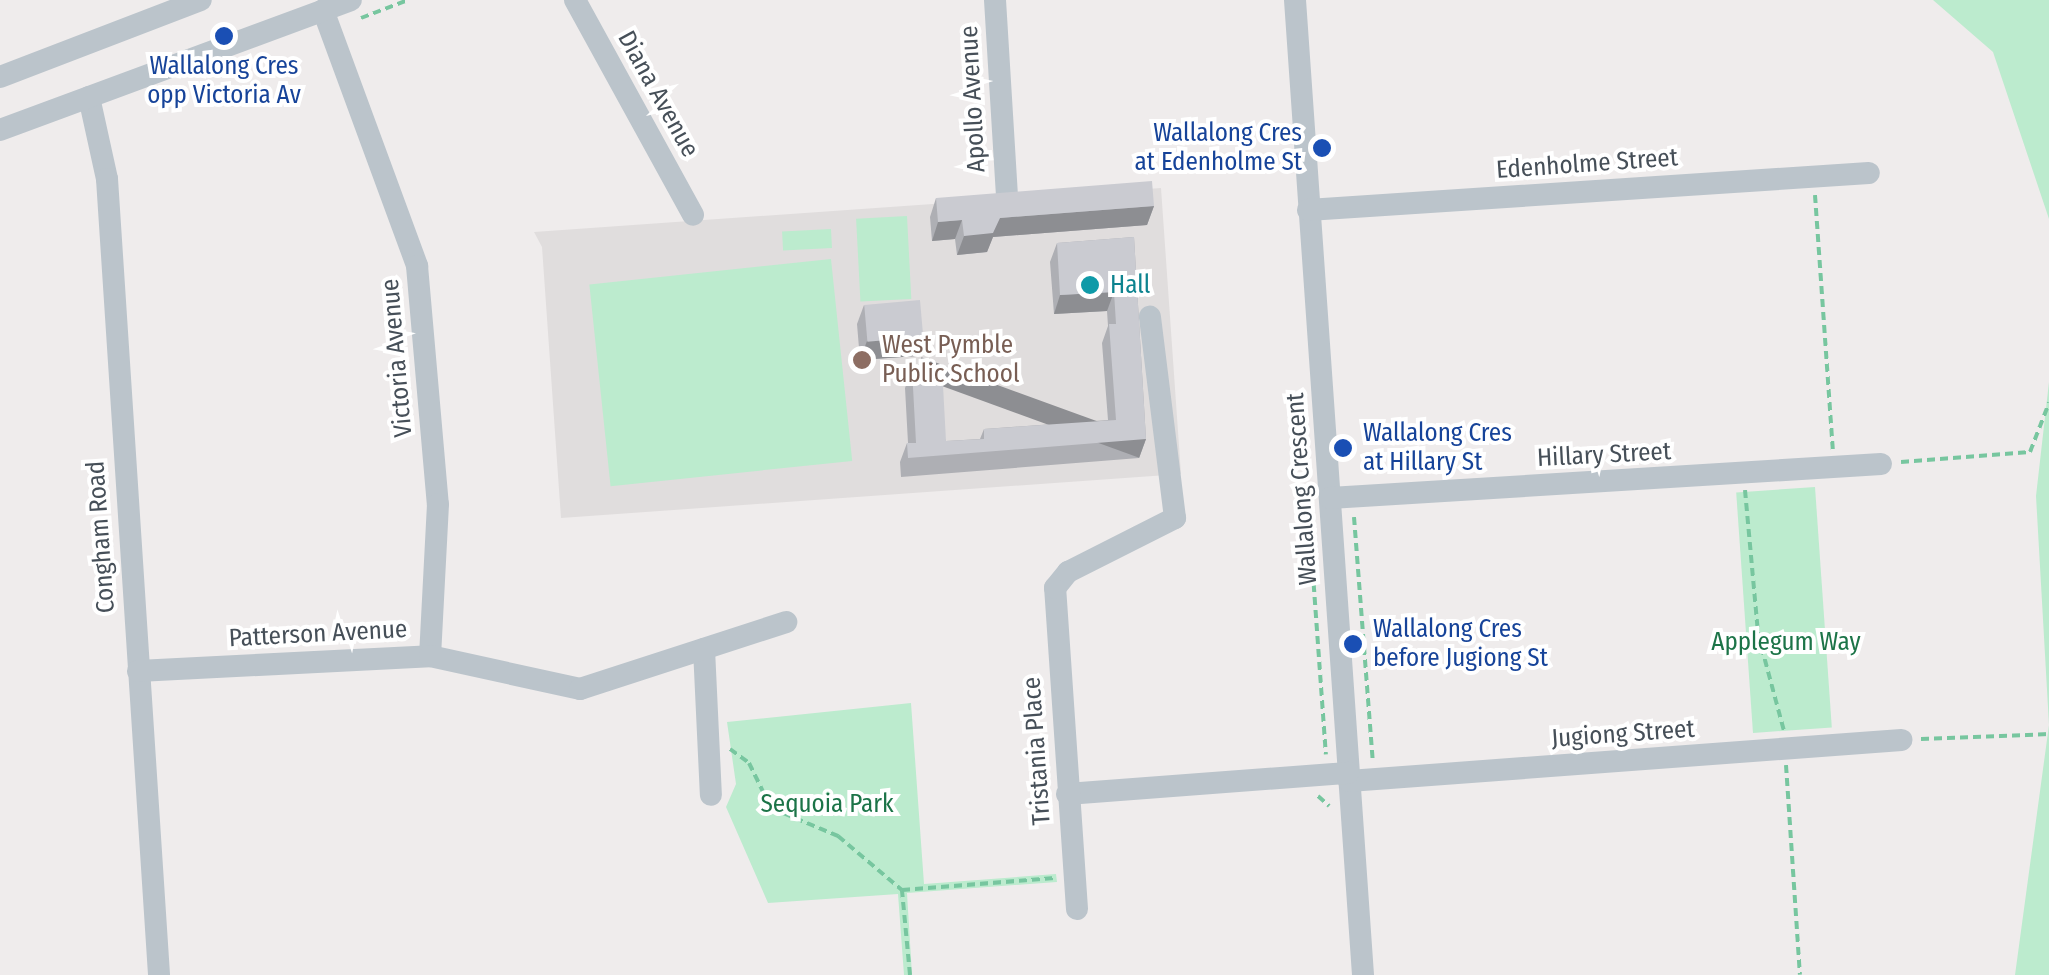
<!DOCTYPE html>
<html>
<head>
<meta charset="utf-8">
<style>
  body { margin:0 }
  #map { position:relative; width:2049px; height:975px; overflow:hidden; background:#efecec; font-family:"Fira Sans Condensed",sans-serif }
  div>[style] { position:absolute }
  .education>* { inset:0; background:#e0dddd }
  .green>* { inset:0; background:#bcebce; transform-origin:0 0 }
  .path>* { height:4px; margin-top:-2px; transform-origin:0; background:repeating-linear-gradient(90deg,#77c69f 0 8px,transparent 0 13px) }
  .minor>* { height:22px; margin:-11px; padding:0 11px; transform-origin:11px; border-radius:11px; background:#bbc4cb }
  .wall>* { inset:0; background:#aeafb4 }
  .shaded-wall>* { inset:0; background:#8d8e92; transform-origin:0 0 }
  .building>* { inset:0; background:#cacbd1; transform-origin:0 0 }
  .dots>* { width:28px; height:28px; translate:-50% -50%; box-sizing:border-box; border:5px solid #fff; border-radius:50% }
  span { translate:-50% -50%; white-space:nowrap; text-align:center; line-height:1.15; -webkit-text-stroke:8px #fff; paint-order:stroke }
  .transit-label { font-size:25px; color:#164399 }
  .right { translate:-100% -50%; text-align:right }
  .left { translate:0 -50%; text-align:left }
  .street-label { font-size:25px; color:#464f58 }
  .culture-label { font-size:25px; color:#0d838f }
  .education-label { font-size:25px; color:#785e54 }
  .park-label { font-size:25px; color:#1c7448 }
</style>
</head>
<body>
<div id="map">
  <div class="education">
    <i style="clip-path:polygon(1161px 188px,1181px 474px,561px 518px,542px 247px,534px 232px)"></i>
  </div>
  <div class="green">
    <i style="clip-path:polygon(1933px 0,2049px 0,2049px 219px,1993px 52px)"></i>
    <i style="left:907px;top:216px;width:83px;height:51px;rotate:87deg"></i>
    <i style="left:831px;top:229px;width:19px;height:49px;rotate:87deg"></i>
    <i style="left:831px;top:259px;width:203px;height:243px;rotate:84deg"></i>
    <i style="clip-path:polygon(2049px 382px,2049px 975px,2015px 975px,2049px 725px,2036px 496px)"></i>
    <i style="left:1815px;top:487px;width:241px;height:79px;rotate:86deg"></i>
    <i style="clip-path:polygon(911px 703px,924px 884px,1056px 874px,1057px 882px,907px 893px,912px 975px,904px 975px,898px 894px,768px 903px,726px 807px,736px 784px,727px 722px)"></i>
  </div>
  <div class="path">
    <i style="left:361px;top:18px;width:50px;rotate:-21deg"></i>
    <i style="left:1815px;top:195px;width:256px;rotate:86deg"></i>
    <i style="left:1901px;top:462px;width:129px;rotate:-4.4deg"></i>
    <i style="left:2030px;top:452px;width:53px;rotate:-68.8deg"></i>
    <i style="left:1745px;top:490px;width:145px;rotate:84.8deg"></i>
    <i style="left:1758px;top:634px;width:100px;rotate:75deg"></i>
    <i style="left:1354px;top:517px;width:246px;rotate:85.6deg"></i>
    <i style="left:1309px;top:519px;width:236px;rotate:85.9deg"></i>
    <i style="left:1921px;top:739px;width:128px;rotate:-2.2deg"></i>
    <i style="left:730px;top:749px;width:24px;rotate:36deg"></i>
    <i style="left:749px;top:763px;width:50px;rotate:63.9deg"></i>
    <i style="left:771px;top:808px;width:73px;rotate:22.7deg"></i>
    <i style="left:838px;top:836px;width:84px;rotate:40.2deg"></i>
    <i style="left:1786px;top:765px;width:210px;rotate:86.2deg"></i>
    <i style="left:1318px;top:796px;width:15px;rotate:42deg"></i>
    <i style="left:910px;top:975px;width:85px;rotate:-95.4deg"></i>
    <i style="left:902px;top:890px;width:153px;rotate:-4.5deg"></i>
  </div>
  <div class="minor">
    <i style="left:575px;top:0;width:245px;rotate:61.2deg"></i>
    <i style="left:995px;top:0;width:194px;rotate:86.5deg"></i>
    <i style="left:1295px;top:0;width:977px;rotate:86.01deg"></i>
    <i style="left:323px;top:10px;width:273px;rotate:69.8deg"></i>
    <i style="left:417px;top:266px;width:239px;rotate:85deg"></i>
    <i style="left:438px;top:504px;width:152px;rotate:93deg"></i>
    <i style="left:0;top:77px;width:215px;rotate:-21deg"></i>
    <i style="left:89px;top:97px;width:84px;rotate:77.6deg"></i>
    <i style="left:107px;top:179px;width:798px;rotate:86.26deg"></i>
    <i style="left:0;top:130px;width:374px;rotate:-20.3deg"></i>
    <i style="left:1308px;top:210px;width:562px;rotate:-3.77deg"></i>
    <i style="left:1330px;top:498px;width:552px;rotate:-3.53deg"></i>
    <i style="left:704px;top:649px;width:146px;rotate:87.3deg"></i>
    <i style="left:138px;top:671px;width:292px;rotate:-2.9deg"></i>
    <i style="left:430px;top:656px;width:154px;rotate:12.4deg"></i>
    <i style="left:580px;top:689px;width:217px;rotate:-18deg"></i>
    <i style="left:1349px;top:781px;width:554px;rotate:-4.25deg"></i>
    <i style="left:1067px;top:794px;width:282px;rotate:-4.3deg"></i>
    <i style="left:1077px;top:909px;width:322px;rotate:-93.9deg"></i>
    <i style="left:1055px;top:588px;width:21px;rotate:-51deg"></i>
    <i style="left:1068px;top:572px;width:120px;rotate:-26.8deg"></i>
    <i style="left:1175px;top:518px;width:203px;rotate:-97.1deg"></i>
  </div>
  <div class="wall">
    <i style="clip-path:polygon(936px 198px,1154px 206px,1147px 225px,993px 237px,987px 252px,957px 255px,955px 239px,932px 241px,930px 217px)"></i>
    <i style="clip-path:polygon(1134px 237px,1146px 439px,1139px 458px,901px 477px,900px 462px,907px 443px,908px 443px,905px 388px,912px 369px,946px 441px,980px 439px,984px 429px,1108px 420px,1102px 343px,1108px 326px,1107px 311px,1054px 314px,1050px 262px,1057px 243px)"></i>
    <i style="clip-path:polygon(864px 305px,916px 356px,860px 360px,857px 324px)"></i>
  </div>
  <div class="shaded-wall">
    <i style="clip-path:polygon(1154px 206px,1147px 225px,993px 237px,987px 252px,957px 255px,964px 236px,1000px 218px)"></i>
    <i style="clip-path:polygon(962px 220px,955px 239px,932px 241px,938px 222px)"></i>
    <i style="clip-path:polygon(1114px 292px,1107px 311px,1054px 314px,1060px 295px)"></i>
    <i style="clip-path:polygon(923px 337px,916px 356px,860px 360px,867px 341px)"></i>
    <i style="left:1146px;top:439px;width:20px;height:239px;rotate:110deg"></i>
  </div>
  <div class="building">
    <i style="clip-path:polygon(1152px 181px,1154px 206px,1000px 218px,993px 233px,964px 236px,962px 220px,938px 222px,936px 198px)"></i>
    <i style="clip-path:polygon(1134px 237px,1146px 439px,908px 458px,907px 443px,916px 443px,912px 369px,942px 367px,946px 441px,984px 439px,984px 429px,1116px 420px,1109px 324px,1116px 324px,1114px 292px,1060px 295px,1057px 243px)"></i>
    <i style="left:920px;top:300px;width:37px;height:56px;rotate:85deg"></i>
  </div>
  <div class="dots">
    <i style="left:224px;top:36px;background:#1a4fb4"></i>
    <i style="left:1322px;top:148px;background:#1a4fb4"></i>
    <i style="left:1090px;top:285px;background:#0f9aa8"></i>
    <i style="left:862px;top:360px;background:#8d6e63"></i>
    <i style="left:1343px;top:448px;background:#1a4fb4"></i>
    <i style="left:1353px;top:644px;background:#1a4fb4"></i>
  </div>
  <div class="transit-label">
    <span style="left:224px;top:81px">Wallalong Cres<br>opp Victoria Av</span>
    <span class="right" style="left:1302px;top:148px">Wallalong Cres<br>at Edenholme St</span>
    <span class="left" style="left:1363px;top:448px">Wallalong Cres<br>at Hillary St</span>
    <span class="left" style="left:1373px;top:644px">Wallalong Cres<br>before Jugiong St</span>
  </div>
  <div class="street-label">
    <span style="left:658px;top:94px;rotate:61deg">Diana Avenue</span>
    <span style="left:973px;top:99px;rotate:-93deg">Apollo Avenue</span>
    <span style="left:1587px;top:164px;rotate:-4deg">Edenholme Street</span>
    <span style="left:397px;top:358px;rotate:-95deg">Victoria Avenue</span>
    <span style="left:1604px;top:455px;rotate:-3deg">Hillary Street</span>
    <span style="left:1302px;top:489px;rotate:-94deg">Wallalong Crescent</span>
    <span style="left:101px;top:537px;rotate:-94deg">Congham Road</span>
    <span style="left:318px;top:634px;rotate:-3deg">Patterson Avenue</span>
    <span style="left:1623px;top:734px;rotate:-4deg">Jugiong Street</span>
    <span style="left:1037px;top:751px;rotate:-94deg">Tristania Place</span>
  </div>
  <div class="culture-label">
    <span class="left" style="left:1110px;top:285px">Hall</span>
  </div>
  <div class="education-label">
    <span class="left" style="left:882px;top:360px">West Pymble<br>Public School</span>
  </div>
  <div class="park-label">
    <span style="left:1786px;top:642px">Applegum Way</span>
    <span style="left:827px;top:804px">Sequoia Park</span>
  </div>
</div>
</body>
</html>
